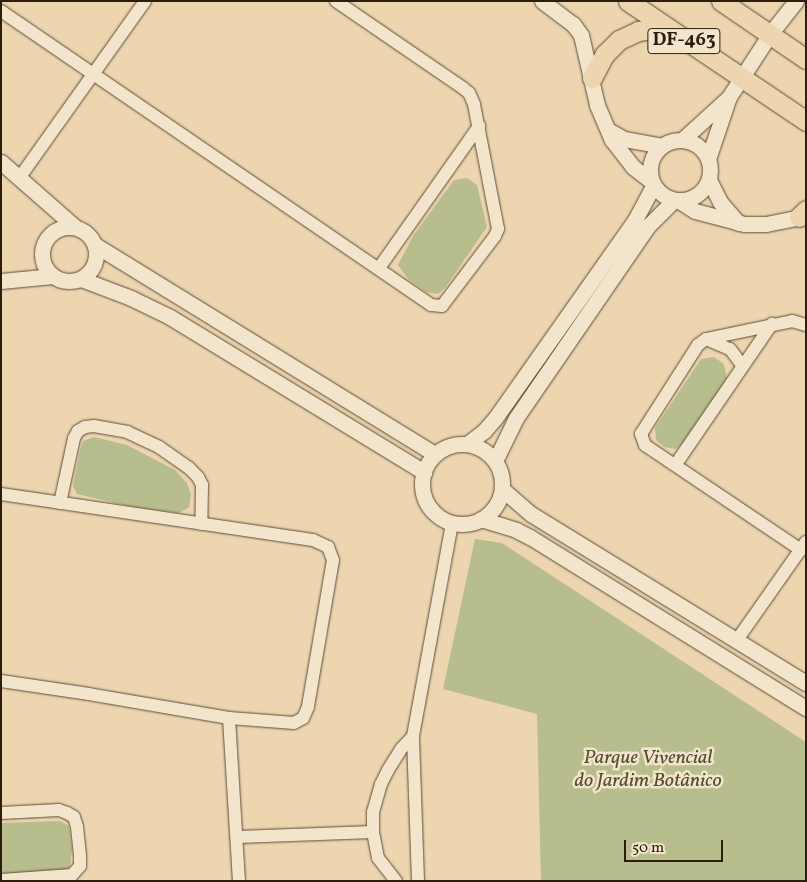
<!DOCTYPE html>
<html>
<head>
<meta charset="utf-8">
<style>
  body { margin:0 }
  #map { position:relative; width:807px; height:882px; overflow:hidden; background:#edd5b0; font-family:Vollkorn,serif }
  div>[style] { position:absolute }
  .green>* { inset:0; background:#b7bd8c }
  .roads { filter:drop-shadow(0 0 1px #5c4c35) drop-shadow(0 0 1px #5c4c35) }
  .minor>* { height:12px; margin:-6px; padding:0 6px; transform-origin:6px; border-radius:6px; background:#f3e4cc }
  .tertiary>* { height:15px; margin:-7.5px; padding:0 7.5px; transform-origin:7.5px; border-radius:7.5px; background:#f3e4cc }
  .tertiary>.ring { margin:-7.5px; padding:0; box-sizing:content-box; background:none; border:15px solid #f3e4cc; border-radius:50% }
  .primary>* { height:19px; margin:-9.5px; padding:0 9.5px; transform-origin:9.5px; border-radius:9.5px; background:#edd5b0 }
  span { translate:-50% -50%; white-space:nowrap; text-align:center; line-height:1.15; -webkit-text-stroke:5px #f3e4cc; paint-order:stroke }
  .shield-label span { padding:1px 4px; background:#f3e4cc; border:1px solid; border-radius:4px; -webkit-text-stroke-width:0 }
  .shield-label { font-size:19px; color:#2b1f0c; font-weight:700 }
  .park-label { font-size:20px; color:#554e32; font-style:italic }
  .frame { position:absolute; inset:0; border:2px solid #2b1f0c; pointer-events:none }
  .scale { position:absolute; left:624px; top:840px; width:99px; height:22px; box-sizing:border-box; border:2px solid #2b1f0c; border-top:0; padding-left:6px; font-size:15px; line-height:18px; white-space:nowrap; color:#2b1f0c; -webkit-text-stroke:4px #f3e4cc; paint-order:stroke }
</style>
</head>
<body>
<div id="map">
  <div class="green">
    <i style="clip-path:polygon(467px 178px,477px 185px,487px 227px,445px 288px,438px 294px,426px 292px,408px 279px,398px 265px,413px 236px,454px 180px)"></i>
    <i style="clip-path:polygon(714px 357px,724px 364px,727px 379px,683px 443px,676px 449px,664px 447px,656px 440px,655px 428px,701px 359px)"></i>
    <i style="clip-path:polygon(94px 437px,127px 445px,175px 470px,187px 483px,191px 494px,189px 507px,179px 513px,132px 507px,77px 494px,73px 486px,80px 450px,83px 441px)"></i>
    <i style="clip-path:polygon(475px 539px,502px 543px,806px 742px,806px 881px,541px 881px,537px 714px,443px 689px)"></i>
    <i style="clip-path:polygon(60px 821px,69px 826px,72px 848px,70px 867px,61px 873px,1px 874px,1px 823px)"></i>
  </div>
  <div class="roads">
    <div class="minor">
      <i style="left:1px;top:11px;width:521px;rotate:34.36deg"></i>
      <i style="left:431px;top:305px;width:11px;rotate:5deg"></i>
      <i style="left:442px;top:306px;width:88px;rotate:-52.9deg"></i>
      <i style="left:495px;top:236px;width:8px;rotate:-67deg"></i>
      <i style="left:498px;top:229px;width:127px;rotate:-100.9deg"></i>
      <i style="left:474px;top:104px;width:12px;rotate:-114deg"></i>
      <i style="left:469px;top:93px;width:8px;rotate:-140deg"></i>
      <i style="left:463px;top:88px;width:154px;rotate:-145.6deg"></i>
      <i style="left:20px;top:177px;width:216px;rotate:-54.6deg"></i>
      <i style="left:379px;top:268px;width:174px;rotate:-54.8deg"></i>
      <i style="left:706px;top:339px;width:26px;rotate:23deg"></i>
      <i style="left:730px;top:349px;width:21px;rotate:53deg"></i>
      <i style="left:676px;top:464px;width:170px;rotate:-55.6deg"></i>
      <i style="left:1px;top:494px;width:315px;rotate:8.4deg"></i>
      <i style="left:313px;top:540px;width:17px;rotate:25deg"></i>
      <i style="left:328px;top:547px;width:14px;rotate:69deg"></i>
      <i style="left:333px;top:560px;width:149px;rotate:99.7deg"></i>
      <i style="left:308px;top:707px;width:12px;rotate:114deg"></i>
      <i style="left:303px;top:718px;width:10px;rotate:151deg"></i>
      <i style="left:294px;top:723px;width:65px;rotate:-175.6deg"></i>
      <i style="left:229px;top:718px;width:142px;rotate:-170.3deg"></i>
      <i style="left:89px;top:694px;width:89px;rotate:-171.6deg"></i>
      <i style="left:60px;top:503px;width:66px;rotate:-77.8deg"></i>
      <i style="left:74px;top:438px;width:8px;rotate:-60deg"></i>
      <i style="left:78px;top:431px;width:8px;rotate:-30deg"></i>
      <i style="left:85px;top:427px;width:9px;rotate:-6deg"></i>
      <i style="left:94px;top:426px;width:34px;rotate:10deg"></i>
      <i style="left:127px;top:432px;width:35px;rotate:25deg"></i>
      <i style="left:159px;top:447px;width:37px;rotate:35deg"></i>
      <i style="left:189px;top:468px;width:13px;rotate:45deg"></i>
      <i style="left:198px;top:477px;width:9px;rotate:63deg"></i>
      <i style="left:202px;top:485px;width:39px;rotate:91deg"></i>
      <i style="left:801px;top:550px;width:188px;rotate:-146.1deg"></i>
      <i style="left:645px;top:445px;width:12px;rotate:-110deg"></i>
      <i style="left:641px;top:434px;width:106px;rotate:-57.4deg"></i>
      <i style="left:698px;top:345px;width:10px;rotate:-37deg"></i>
      <i style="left:706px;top:339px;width:88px;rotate:-11.8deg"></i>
      <i style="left:792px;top:321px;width:15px;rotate:16deg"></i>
      <i style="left:737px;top:640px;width:120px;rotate:-54.9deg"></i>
      <i style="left:229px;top:718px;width:163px;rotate:86.5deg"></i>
      <i style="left:1px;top:813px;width:58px;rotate:-3deg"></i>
      <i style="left:59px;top:810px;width:9px;rotate:21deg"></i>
      <i style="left:67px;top:813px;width:8px;rotate:30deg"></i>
      <i style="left:74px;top:817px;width:10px;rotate:73deg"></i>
      <i style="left:77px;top:827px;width:31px;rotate:84deg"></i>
      <i style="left:80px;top:858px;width:8px;rotate:90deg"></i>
      <i style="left:80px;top:866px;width:12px;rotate:132deg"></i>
      <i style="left:72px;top:875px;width:71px;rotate:176deg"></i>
      <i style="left:238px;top:837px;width:135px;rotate:-2.1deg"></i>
      <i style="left:396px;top:881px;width:29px;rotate:-128deg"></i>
      <i style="left:378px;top:858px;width:26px;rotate:-101deg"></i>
      <i style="left:373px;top:832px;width:20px;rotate:-90deg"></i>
      <i style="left:373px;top:812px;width:29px;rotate:-74deg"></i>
      <i style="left:381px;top:784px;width:16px;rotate:-63deg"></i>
      <i style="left:388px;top:770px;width:26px;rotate:-58deg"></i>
      <i style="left:402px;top:748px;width:16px;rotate:-47deg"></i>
      <i style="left:418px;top:881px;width:145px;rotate:-92deg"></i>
      <i style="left:413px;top:736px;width:217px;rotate:-79.6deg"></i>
    </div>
    <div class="tertiary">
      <i style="left:542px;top:1px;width:39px;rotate:37deg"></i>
      <i style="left:573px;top:24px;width:14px;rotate:54deg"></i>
      <i style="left:581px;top:35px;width:72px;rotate:77.1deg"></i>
      <i style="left:597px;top:105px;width:38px;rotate:67deg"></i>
      <i style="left:612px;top:140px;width:34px;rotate:52deg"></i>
      <i style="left:633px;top:167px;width:23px;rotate:38deg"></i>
      <i style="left:608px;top:130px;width:18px;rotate:29deg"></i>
      <i style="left:624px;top:139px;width:39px;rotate:10deg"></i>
      <i class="ring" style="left:650px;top:140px;width:45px;height:45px"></i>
      <i style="left:682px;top:140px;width:62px;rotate:-42.4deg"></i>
      <i style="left:708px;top:159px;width:65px;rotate:-71.3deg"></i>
      <i style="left:729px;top:97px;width:75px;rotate:-56.9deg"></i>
      <i style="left:770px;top:34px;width:42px;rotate:-51.8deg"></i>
      <i style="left:1px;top:162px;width:98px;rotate:41.3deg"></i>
      <i style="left:709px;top:180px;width:25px;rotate:63deg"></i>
      <i style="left:720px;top:202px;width:28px;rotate:49deg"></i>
      <i style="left:679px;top:201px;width:19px;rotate:32deg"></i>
      <i style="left:695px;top:211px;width:51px;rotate:14.9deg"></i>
      <i style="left:744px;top:224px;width:22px"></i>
      <i style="left:766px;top:224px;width:41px;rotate:-11.3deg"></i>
      <i class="ring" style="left:42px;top:227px;width:39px;height:39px"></i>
      <i style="left:95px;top:245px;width:399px;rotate:31.6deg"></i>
      <i style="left:81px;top:279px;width:53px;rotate:20.8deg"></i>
      <i style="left:131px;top:298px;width:43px;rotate:26deg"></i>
      <i style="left:170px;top:317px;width:298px;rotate:31.4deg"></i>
      <i style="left:1px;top:281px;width:52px;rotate:-5.5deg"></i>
      <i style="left:467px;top:444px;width:21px;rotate:-37deg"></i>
      <i style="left:484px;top:431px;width:18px;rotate:-49deg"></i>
      <i style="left:496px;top:417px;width:241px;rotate:-54.8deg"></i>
      <i style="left:635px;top:220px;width:38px;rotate:-62deg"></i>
      <i class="ring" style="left:422px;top:444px;width:65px;height:65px"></i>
      <i style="left:495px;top:461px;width:48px;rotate:-64deg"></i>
      <i style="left:516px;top:418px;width:233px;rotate:-55.5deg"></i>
      <i style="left:648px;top:226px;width:37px;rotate:-45deg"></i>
      <i style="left:502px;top:489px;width:38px;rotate:41deg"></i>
      <i style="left:531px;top:514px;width:323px;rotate:31.6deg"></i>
      <i style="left:481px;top:519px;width:37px;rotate:17deg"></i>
      <i style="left:516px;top:530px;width:16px;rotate:27deg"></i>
      <i style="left:530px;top:537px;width:325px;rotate:31.8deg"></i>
    </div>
    <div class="primary">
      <i style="left:628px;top:1px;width:215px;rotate:34deg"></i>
      <i style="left:721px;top:1px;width:103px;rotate:34.3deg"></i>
      <i style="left:592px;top:78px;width:27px;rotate:-62deg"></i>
      <i style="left:605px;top:54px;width:20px;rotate:-45deg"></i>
      <i style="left:619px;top:40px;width:21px;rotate:-25deg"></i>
      <i style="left:638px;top:31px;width:27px;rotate:-8deg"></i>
      <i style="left:799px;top:217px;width:10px;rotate:-45deg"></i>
    </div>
  </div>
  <div class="shield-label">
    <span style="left:684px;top:41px">DF-463</span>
  </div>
  <div class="park-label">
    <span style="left:648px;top:770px">Parque Vivencial<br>do Jardim Botânico</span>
  </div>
  <div class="frame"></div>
  <div class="scale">50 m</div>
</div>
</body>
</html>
